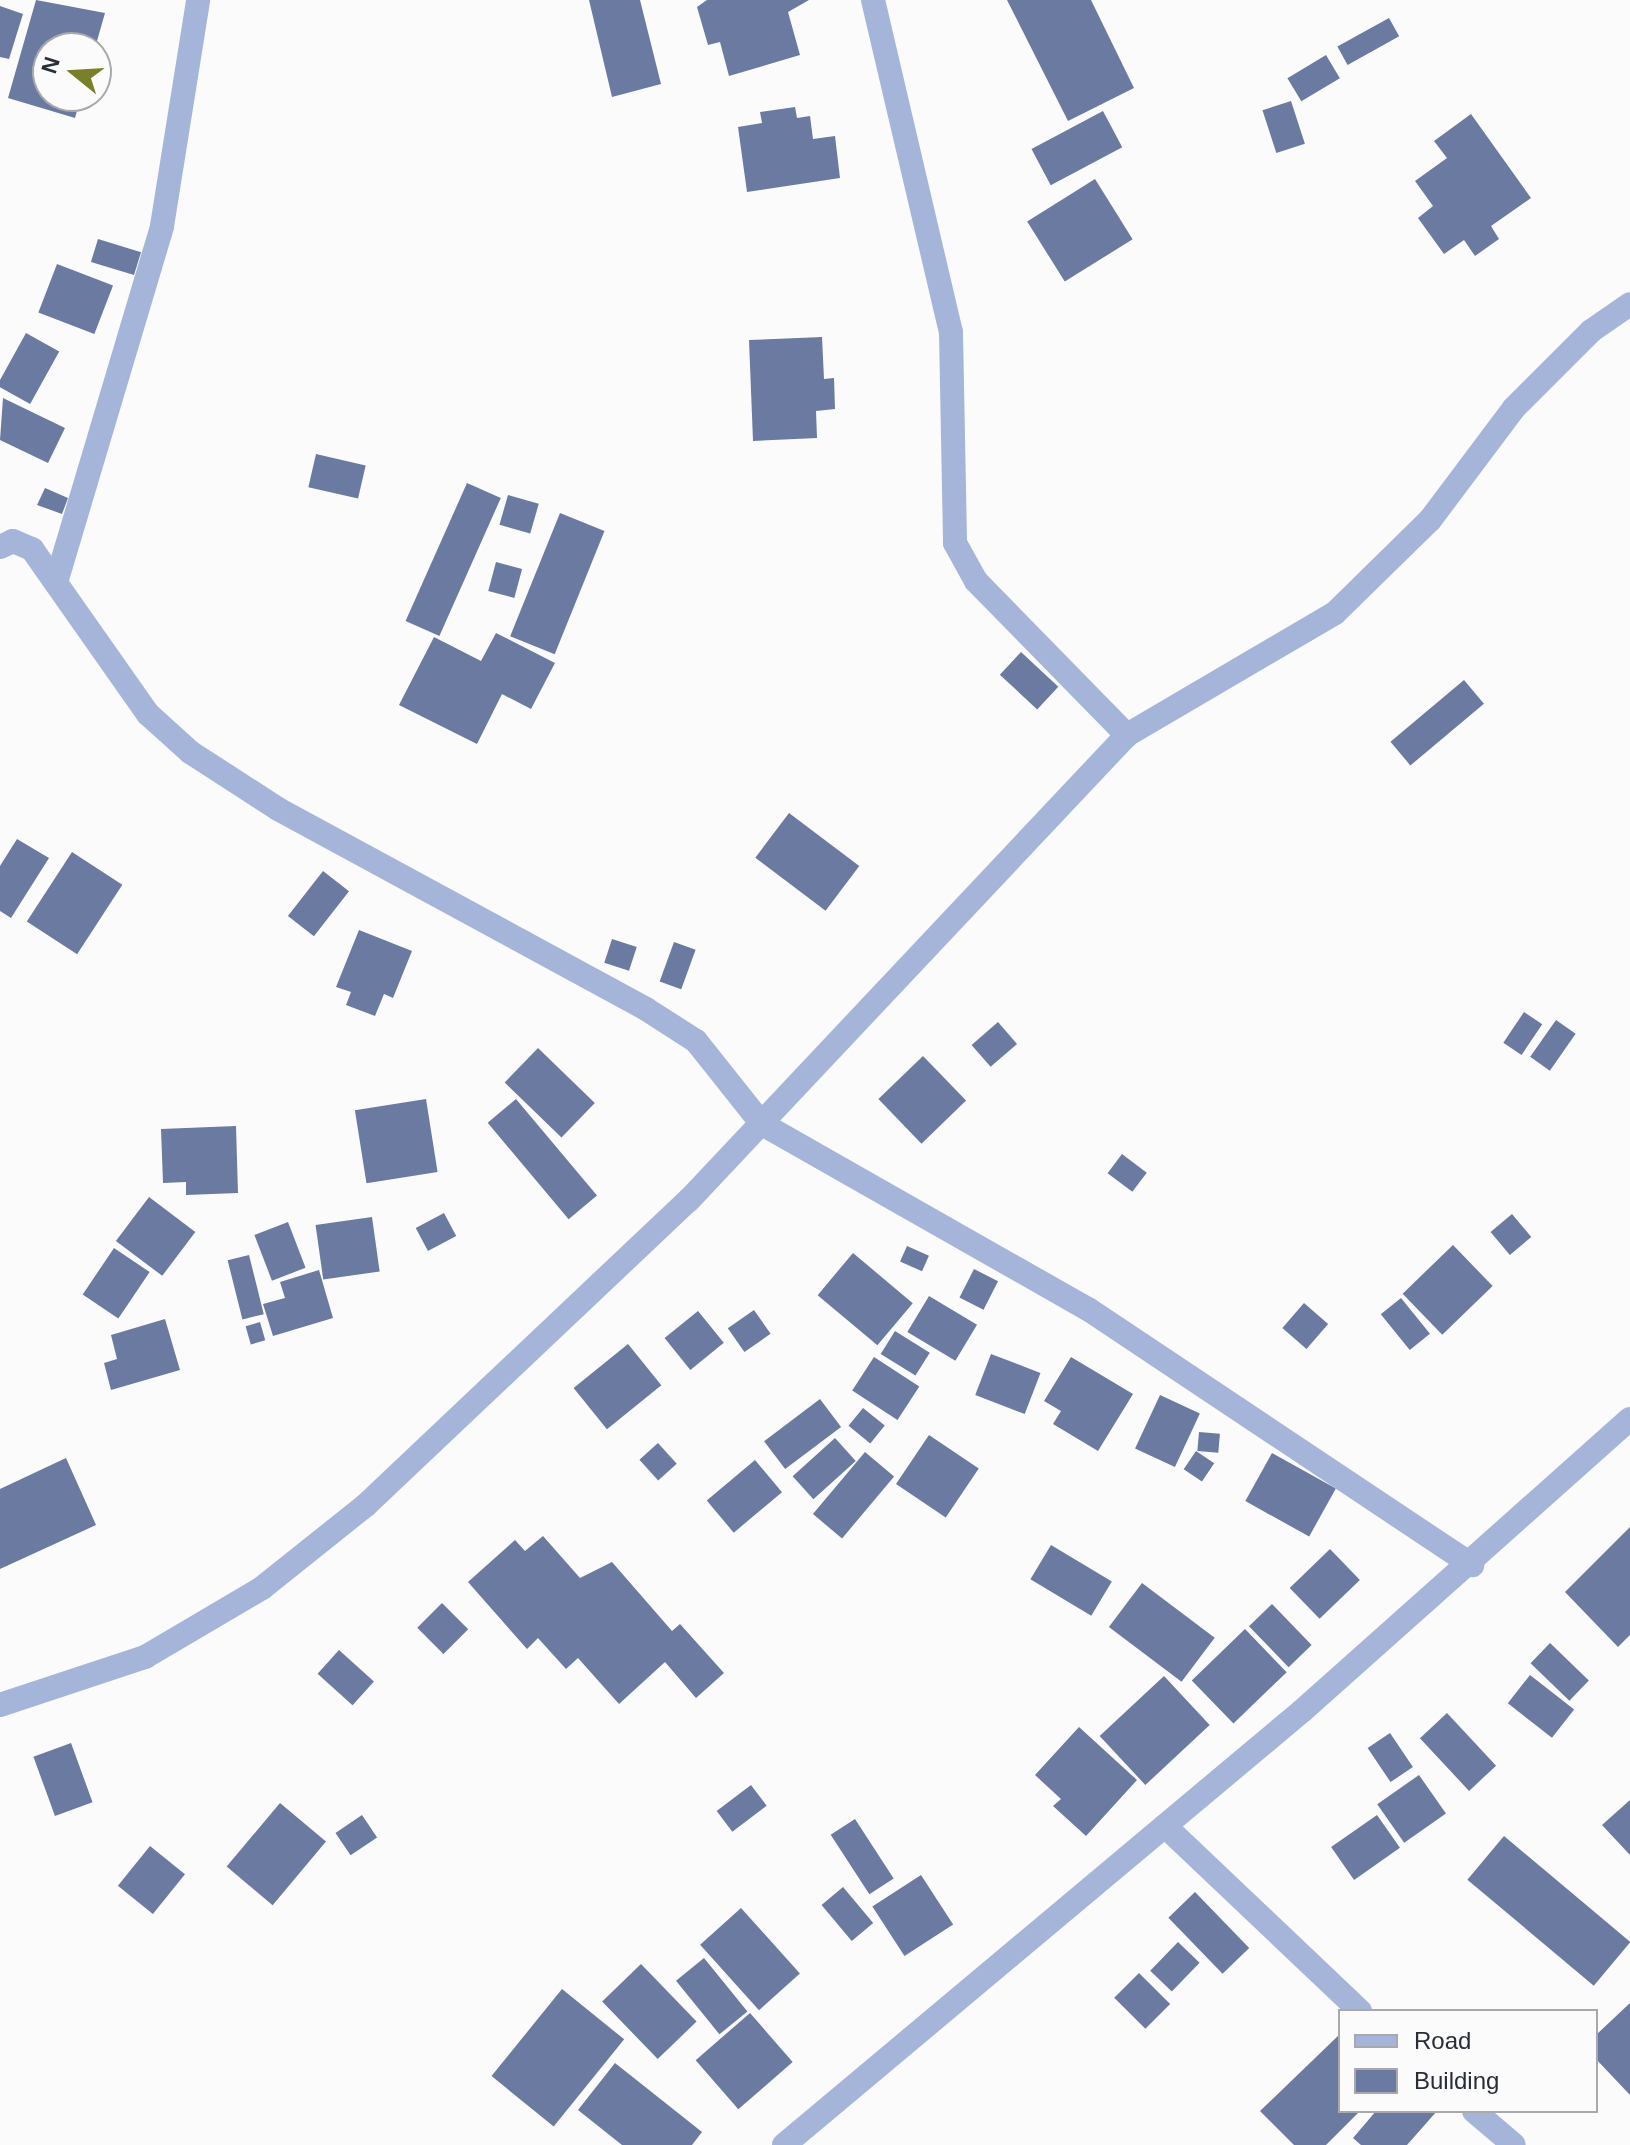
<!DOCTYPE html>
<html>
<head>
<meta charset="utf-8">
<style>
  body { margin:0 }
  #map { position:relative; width:1630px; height:2145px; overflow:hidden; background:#fbfbfb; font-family:Arial,sans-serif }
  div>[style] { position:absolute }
  .building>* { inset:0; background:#6a7aa1; transform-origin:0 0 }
  .street>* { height:24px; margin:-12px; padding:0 12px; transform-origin:12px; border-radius:12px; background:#a5b5da }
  span { translate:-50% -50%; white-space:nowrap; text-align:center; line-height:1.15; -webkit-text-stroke:6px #fbfbfb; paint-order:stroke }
  .legend { position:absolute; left:1338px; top:2009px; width:260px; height:104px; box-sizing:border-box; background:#fbfbfb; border:2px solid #a7a9ad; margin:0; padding:10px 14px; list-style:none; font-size:24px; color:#282d38 }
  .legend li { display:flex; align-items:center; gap:16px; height:40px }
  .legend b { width:40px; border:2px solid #a7a9ad }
  .north { position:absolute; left:32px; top:32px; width:80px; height:80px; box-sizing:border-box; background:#fbfbfb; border:2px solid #a7a9ad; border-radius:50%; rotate:288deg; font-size:22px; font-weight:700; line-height:32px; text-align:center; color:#282d38 }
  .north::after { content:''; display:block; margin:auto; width:28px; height:36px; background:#7a7f2a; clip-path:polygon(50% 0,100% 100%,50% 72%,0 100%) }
</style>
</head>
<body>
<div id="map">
  <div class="building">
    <i style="clip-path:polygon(36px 0,105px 13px,95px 48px,48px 48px,48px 96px,81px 96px,75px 118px,8px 98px)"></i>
    <i style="clip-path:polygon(589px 0,640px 0,661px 84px,612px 97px)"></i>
    <i style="clip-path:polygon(707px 0,809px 0,788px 12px,800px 55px,729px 76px,720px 42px,708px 45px,697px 7px)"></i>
    <i style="clip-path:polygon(1007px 0,1091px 0,1134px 88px,1068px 121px)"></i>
    <i style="clip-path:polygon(0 6px,23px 14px,9px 59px,0 57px)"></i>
    <i style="left:1389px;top:18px;width:21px;height:59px;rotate:61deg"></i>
    <i style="left:1326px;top:55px;width:27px;height:45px;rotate:59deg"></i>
    <i style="left:1291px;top:101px;width:45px;height:30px;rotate:72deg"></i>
    <i style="clip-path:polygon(795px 107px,797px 118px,810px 116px,813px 139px,835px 136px,840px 178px,747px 192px,738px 127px,762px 123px,760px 112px)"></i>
    <i style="left:1103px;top:111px;width:41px;height:81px;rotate:62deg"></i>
    <i style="clip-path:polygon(1471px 114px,1531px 198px,1491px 226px,1499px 239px,1475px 256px,1464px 240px,1444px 254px,1418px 218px,1433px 206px,1415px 181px,1447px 158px,1434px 141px)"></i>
    <i style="left:1095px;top:179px;width:71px;height:80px;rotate:58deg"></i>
    <i style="left:98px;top:239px;width:45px;height:24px;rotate:17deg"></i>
    <i style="left:57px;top:264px;width:60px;height:52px;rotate:21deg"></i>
    <i style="left:26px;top:333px;width:38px;height:60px;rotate:29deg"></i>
    <i style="clip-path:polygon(822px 337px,824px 379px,834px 378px,835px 409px,816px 411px,817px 438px,753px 441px,749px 340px)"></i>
    <i style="clip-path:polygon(3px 398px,65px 428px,48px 463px,0 440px)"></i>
    <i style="left:316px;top:454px;width:51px;height:34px;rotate:13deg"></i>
    <i style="left:467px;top:483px;width:37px;height:151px;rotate:24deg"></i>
    <i style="clip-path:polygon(45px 488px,68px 498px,62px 514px,37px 505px)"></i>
    <i style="left:508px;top:495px;width:32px;height:31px;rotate:16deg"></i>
    <i style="left:560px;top:513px;width:48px;height:133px;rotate:22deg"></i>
    <i style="left:496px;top:562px;width:27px;height:30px;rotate:15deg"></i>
    <i style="clip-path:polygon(496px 633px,555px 663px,531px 709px,502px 694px,477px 744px,399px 705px,434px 637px,481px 661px)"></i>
    <i style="left:1021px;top:652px;width:51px;height:31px;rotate:43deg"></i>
    <i style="left:1464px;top:680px;width:31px;height:96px;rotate:50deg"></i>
    <i style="left:789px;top:813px;width:88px;height:56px;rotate:37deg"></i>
    <i style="clip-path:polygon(17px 839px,49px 858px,11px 918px,0 911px,0 866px)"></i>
    <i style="left:72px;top:852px;width:60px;height:83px;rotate:33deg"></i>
    <i style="left:323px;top:871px;width:33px;height:57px;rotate:38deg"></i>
    <i style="clip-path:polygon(359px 930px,412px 951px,393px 998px,384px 994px,375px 1016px,346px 1005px,351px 992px,336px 987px)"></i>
    <i style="left:612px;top:939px;width:26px;height:25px;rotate:18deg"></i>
    <i style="left:674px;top:942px;width:23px;height:42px;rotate:20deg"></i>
    <i style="left:1524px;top:1012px;width:22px;height:37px;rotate:34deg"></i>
    <i style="left:1556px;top:1020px;width:24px;height:45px;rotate:35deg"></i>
    <i style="left:998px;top:1022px;width:29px;height:35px;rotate:49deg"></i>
    <i style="left:538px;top:1048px;width:79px;height:48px;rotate:44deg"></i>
    <i style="left:923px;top:1056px;width:62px;height:62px;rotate:46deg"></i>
    <i style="left:426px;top:1099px;width:74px;height:72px;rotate:81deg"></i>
    <i style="left:516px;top:1099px;width:126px;height:37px;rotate:50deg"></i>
    <i style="clip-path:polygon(236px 1126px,238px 1193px,186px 1195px,186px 1182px,163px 1183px,161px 1129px)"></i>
    <i style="left:1122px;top:1154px;width:31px;height:24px;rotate:37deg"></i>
    <i style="left:149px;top:1197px;width:58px;height:55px;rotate:37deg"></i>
    <i style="left:444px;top:1213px;width:26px;height:32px;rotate:62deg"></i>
    <i style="left:1512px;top:1214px;width:30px;height:28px;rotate:50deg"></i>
    <i style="left:372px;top:1217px;width:55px;height:57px;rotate:82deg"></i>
    <i style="left:288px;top:1222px;width:49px;height:36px;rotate:69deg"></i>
    <i style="left:1453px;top:1245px;width:57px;height:70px;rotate:46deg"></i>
    <i style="left:907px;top:1246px;width:24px;height:17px;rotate:24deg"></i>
    <i style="left:114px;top:1248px;width:43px;height:56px;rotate:34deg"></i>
    <i style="left:853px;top:1253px;width:78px;height:55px;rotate:40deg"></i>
    <i style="left:249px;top:1255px;width:61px;height:22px;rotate:76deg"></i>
    <i style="left:974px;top:1269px;width:27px;height:32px;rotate:27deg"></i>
    <i style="clip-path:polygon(319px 1270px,333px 1318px,273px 1336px,263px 1304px,285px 1298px,280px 1282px)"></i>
    <i style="left:929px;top:1296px;width:56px;height:42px;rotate:31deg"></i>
    <i style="left:1401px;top:1298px;width:46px;height:26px;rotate:51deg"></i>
    <i style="left:1304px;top:1303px;width:32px;height:33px;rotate:41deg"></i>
    <i style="left:754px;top:1310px;width:29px;height:32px;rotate:55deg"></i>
    <i style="left:698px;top:1311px;width:41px;height:43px;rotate:51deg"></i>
    <i style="clip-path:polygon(165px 1319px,180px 1370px,111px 1390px,104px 1363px,117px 1359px,111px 1335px)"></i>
    <i style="left:260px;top:1322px;width:19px;height:15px;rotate:74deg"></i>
    <i style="left:895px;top:1331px;width:41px;height:27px;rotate:32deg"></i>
    <i style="left:628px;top:1344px;width:53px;height:70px;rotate:51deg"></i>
    <i style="left:991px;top:1354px;width:53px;height:44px;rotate:21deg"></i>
    <i style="left:874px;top:1357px;width:54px;height:40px;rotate:33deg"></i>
    <i style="clip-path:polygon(1071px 1357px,1133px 1394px,1098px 1451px,1053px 1424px,1061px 1411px,1044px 1401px)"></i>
    <i style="left:1160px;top:1395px;width:44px;height:59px;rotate:25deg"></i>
    <i style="left:820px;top:1399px;width:35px;height:70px;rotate:53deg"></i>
    <i style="left:863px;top:1408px;width:28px;height:23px;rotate:39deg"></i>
    <i style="left:1199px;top:1432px;width:21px;height:19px;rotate:5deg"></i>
    <i style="left:929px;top:1435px;width:60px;height:59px;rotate:34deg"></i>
    <i style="left:835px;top:1438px;width:31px;height:57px;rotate:48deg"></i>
    <i style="left:658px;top:1443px;width:28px;height:25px;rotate:48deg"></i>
    <i style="left:1196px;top:1451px;width:22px;height:22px;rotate:34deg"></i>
    <i style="left:865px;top:1452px;width:38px;height:81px;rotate:40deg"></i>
    <i style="left:1272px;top:1453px;width:73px;height:55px;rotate:29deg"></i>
    <i style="clip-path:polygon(66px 1458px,96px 1525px,0 1569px,0 1489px)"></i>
    <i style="left:755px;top:1460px;width:42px;height:63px;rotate:50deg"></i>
    <i style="clip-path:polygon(1630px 1527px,1630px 1635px,1618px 1647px,1565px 1592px)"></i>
    <i style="clip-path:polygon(543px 1536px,580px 1578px,612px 1562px,672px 1631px,680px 1624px,724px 1673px,696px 1698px,665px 1662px,619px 1704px,578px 1658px,566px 1669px,538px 1638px,527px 1649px,468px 1582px,515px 1540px,525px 1551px)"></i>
    <i style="left:1051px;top:1545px;width:71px;height:40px;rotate:31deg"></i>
    <i style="left:1330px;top:1549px;width:43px;height:56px;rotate:46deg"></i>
    <i style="left:1142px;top:1583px;width:91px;height:55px;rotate:37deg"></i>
    <i style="left:442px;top:1603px;width:37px;height:35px;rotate:45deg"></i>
    <i style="left:1272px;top:1604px;width:57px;height:32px;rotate:46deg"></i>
    <i style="left:1245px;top:1629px;width:60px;height:74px;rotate:46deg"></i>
    <i style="left:1550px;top:1643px;width:54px;height:28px;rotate:44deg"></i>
    <i style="left:339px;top:1650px;width:47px;height:32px;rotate:42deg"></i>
    <i style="left:1530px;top:1675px;width:56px;height:36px;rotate:38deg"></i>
    <i style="left:1164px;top:1676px;width:67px;height:88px;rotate:47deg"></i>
    <i style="left:1447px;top:1713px;width:72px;height:37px;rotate:47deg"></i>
    <i style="clip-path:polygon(1079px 1727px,1137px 1780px,1086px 1836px,1053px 1806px,1061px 1799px,1035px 1775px)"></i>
    <i style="left:1390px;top:1733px;width:41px;height:27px;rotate:56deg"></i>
    <i style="left:71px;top:1743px;width:63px;height:40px;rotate:70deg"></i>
    <i style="left:1419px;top:1775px;width:47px;height:51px;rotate:55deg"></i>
    <i style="left:751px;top:1785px;width:26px;height:43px;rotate:53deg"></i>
    <i style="clip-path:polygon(1630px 1800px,1630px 1855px,1602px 1825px)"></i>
    <i style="left:280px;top:1803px;width:60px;height:83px;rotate:40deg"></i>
    <i style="left:362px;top:1815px;width:27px;height:32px;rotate:56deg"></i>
    <i style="left:1377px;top:1815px;width:40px;height:56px;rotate:55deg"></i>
    <i style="left:855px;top:1819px;width:71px;height:29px;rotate:57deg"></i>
    <i style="left:1504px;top:1836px;width:165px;height:57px;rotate:40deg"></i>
    <i style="left:150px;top:1846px;width:45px;height:51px;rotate:39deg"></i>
    <i style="left:921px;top:1875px;width:59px;height:58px;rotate:57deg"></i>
    <i style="left:843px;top:1887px;width:47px;height:28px;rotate:50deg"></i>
    <i style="left:1195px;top:1892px;width:78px;height:37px;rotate:46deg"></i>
    <i style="left:741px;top:1908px;width:88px;height:55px;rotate:48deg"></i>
    <i style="left:1178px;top:1942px;width:30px;height:40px;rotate:44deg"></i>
    <i style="left:704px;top:1958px;width:69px;height:36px;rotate:51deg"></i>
    <i style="left:641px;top:1964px;width:80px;height:54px;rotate:46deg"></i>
    <i style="left:1139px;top:1973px;width:44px;height:35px;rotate:45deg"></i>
    <i style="left:562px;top:1989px;width:80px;height:112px;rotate:39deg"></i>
    <i style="clip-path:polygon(1630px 2003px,1630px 2095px,1596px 2059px,1596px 2035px)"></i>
    <i style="left:750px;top:2013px;width:65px;height:72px;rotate:49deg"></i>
    <i style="clip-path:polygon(1340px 2034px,1340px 2111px,1360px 2111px,1326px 2145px,1294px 2145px,1260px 2111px)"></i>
    <i style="clip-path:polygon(615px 2063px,702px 2132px,692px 2145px,622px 2145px,578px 2110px)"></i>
    <i style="clip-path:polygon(1376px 2111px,1437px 2111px,1407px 2145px,1361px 2145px,1353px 2138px)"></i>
  </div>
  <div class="street">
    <i style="left:873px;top:0;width:341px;rotate:76.8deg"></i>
    <i style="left:951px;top:332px;width:211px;rotate:88.9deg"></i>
    <i style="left:955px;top:543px;width:43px;rotate:61.1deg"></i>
    <i style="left:976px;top:581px;width:216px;rotate:45.6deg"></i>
    <i style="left:0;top:547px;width:14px;rotate:-25deg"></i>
    <i style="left:13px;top:541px;width:21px;rotate:23deg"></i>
    <i style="left:32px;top:549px;width:202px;rotate:54.9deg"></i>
    <i style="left:148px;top:714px;width:57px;rotate:42.1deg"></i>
    <i style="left:190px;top:752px;width:105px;rotate:32.9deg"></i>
    <i style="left:278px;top:809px;width:419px;rotate:28.5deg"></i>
    <i style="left:646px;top:1009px;width:59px;rotate:32.6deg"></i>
    <i style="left:696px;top:1041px;width:106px;rotate:51.5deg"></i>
    <i style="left:762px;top:1124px;width:375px;rotate:29.6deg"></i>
    <i style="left:1088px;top:1309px;width:462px;rotate:33.7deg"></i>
    <i style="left:57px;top:579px;width:368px;rotate:-73.4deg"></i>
    <i style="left:162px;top:226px;width:229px;rotate:-80.9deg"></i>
    <i style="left:0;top:1705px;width:153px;rotate:-18.3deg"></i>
    <i style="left:145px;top:1657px;width:136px;rotate:-30.5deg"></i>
    <i style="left:262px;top:1588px;width:133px;rotate:-38.6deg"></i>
    <i style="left:366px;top:1505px;width:443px;rotate:-43.4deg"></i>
    <i style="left:688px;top:1201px;width:640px;rotate:-46.71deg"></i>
    <i style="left:1127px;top:735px;width:241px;rotate:-30.4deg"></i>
    <i style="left:1335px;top:613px;width:133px;rotate:-44.4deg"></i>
    <i style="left:1430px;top:520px;width:140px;rotate:-53.1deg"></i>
    <i style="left:1514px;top:408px;width:109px;rotate:-45deg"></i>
    <i style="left:1591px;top:331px;width:47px;rotate:-34.7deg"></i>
    <i style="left:1165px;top:1826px;width:269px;rotate:43.5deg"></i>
    <i style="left:1474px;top:2111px;width:52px;rotate:40.4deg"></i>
    <i style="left:784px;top:2145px;width:676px;rotate:-39.96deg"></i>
    <i style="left:1302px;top:1711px;width:439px;rotate:-41.7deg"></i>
  </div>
  <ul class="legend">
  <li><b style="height:10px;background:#a5b5da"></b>Road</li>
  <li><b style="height:22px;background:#6a7aa1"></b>Building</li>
  </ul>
  <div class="north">N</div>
</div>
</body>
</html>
